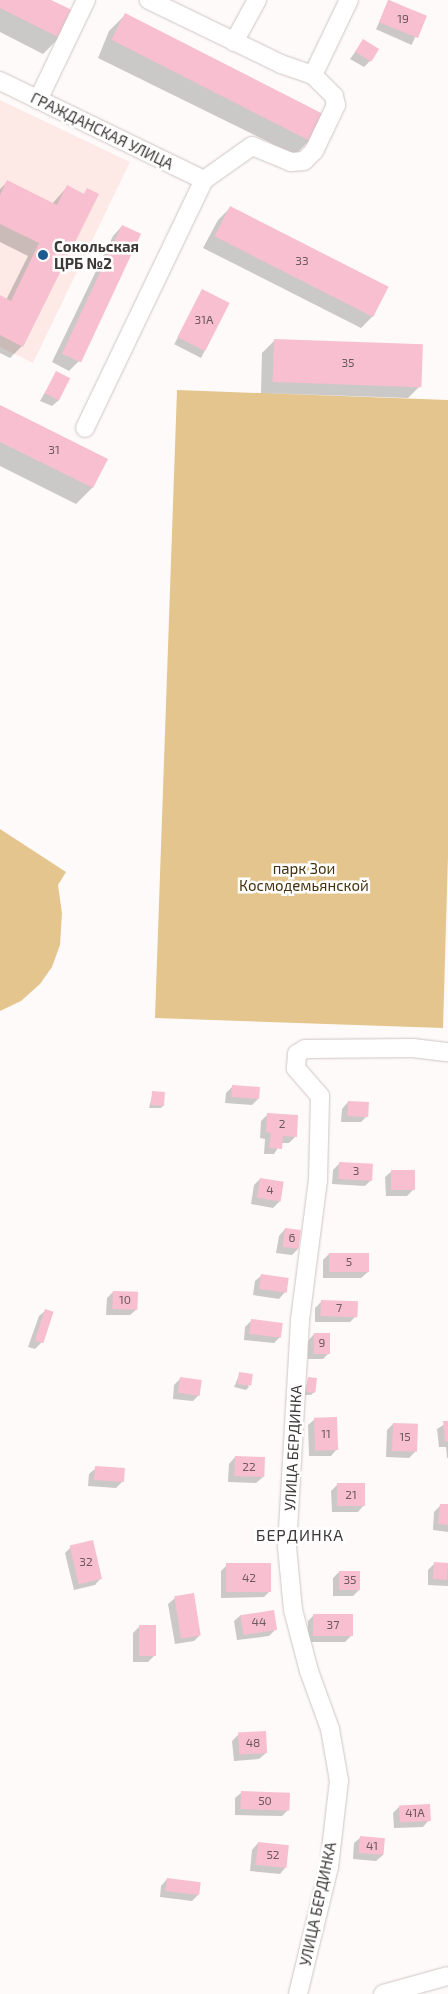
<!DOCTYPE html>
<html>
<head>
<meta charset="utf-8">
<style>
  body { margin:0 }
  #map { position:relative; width:448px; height:1994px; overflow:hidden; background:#fefafa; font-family:"Exo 2",sans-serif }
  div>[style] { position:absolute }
  .built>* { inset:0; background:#fdeae7 }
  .green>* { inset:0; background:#e4c58d }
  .shadow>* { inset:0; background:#0003; transform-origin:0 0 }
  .building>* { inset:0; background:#f7bfcf; transform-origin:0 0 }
  .roads { filter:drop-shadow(0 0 1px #cfc5c3) drop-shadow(0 0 1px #cfc5c3) }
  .street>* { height:18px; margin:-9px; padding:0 9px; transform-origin:9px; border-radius:9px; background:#fff }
  .dots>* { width:14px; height:14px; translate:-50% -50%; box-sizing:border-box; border:2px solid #fff; border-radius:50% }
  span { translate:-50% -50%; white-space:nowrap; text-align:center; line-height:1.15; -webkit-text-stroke:5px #fff; paint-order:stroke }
  .number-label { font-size:12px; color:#6c5a5e }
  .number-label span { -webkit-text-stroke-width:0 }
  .street-label { font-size:15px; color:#3d3938 }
  .poi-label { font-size:15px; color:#3d3938; font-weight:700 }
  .left { translate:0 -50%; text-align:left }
  .park-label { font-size:15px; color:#44320e }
  .neighbourhood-label { font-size:16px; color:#3d3938; letter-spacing:1px }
</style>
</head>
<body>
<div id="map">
  <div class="built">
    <i style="clip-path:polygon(0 100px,130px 162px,33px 363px,0 347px)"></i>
  </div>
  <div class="green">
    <i style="clip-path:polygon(177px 390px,448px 400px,448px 856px,443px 1028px,155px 1018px)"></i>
    <i style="clip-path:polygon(0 829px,66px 872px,58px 885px,62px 913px,60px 945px,52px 967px,40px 984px,21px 1001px,0 1011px)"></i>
  </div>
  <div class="shadow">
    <i style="clip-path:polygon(0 0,49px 0,59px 38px,43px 54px,0 32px)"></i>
    <i style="left:389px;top:0;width:39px;height:32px;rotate:24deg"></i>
    <i style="clip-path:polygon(125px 15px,311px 139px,295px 155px,98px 58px,109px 31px)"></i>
    <i style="clip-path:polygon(363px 41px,370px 61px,364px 67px,350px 59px)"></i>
    <i style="clip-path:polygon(7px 182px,52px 204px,67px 187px,83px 195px,88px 190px,22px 346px,10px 358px,0 353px,0 297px,6px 300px,28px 256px,0 242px,0 189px)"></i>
    <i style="clip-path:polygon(230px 208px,373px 316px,361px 328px,203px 248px,218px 220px)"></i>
    <i style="clip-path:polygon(122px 226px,79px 361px,69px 371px,52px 362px,113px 236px)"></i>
    <i style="left:202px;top:290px;width:30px;height:61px;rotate:27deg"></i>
    <i style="clip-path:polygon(274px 341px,420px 386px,408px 398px,261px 393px,262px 353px)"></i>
    <i style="clip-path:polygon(56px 373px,59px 400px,52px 406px,40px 401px)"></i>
    <i style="clip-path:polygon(0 407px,106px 460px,92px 488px,76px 504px,0 466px)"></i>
    <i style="clip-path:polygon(233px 1086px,258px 1099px,252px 1105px,225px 1103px,226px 1093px)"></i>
    <i style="clip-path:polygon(153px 1092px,164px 1105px,161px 1108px,149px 1108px)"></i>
    <i style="clip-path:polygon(348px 1102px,367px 1116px,361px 1122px,341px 1122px,342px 1109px)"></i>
    <i style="clip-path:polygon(268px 1114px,295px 1137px,289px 1143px,281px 1143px,274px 1154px,264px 1154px,265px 1139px,260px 1138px,261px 1121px)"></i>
    <i style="clip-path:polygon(339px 1164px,371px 1180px,365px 1186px,332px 1184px,333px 1170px)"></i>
    <i style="clip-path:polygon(392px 1171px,413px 1190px,407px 1196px,386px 1196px,385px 1177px)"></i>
    <i style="clip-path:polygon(260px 1179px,280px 1201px,273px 1208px,251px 1204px,254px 1185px)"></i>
    <i style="clip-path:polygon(285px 1229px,298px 1249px,292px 1255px,276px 1253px,279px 1236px)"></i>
    <i style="clip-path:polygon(329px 1254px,368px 1272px,361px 1278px,323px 1278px,323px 1260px)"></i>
    <i style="clip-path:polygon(262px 1275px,285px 1292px,279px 1299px,253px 1295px,255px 1281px)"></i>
    <i style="clip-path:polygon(113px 1292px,137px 1309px,130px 1315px,106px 1315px,107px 1298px)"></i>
    <i style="clip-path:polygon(321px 1302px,356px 1316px,350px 1322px,315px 1322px,315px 1308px)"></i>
    <i style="clip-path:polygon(46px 1310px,41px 1343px,35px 1349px,28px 1347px,39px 1316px)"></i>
    <i style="clip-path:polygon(252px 1320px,280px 1337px,274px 1343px,244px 1340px,245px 1327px)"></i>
    <i style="clip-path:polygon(314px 1334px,329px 1353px,323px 1359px,308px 1359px,308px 1341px)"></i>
    <i style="clip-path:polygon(240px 1373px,249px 1387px,246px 1390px,234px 1387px)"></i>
    <i style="clip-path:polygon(181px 1378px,199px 1395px,193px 1401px,173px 1399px,174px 1385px)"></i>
    <i style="clip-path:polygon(308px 1379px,314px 1392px,311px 1395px,304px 1395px)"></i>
    <i style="clip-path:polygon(315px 1419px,337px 1449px,331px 1456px,309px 1456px,308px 1425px)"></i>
    <i style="clip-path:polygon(448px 1422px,448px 1458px,447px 1458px,446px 1447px,439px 1447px,437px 1429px)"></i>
    <i style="clip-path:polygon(393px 1424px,416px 1451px,409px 1458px,386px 1457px,387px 1430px)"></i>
    <i style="clip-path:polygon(235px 1457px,263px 1477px,256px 1483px,228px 1482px,229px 1464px)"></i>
    <i style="clip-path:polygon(96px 1468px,123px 1481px,116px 1488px,88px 1486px,89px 1474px)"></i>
    <i style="clip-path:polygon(338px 1484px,364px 1505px,358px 1512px,332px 1512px,331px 1491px)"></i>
    <i style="clip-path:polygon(441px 1505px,448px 1506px,448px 1532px,433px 1530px,434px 1512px)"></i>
    <i style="clip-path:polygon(71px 1547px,101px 1578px,95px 1585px,74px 1590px,65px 1553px)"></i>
    <i style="clip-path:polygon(434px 1564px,448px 1564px,448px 1586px,428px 1585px,428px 1570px)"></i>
    <i style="clip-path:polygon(227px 1565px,270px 1591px,264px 1597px,221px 1598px,221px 1571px)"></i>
    <i style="clip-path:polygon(339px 1572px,359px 1590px,353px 1596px,333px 1596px,333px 1578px)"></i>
    <i style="clip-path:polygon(175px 1598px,200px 1635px,194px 1641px,175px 1644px,168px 1604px)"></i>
    <i style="clip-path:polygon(241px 1615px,276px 1629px,269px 1636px,237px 1640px,234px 1621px)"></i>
    <i style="clip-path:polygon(314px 1615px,352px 1635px,345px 1642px,307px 1642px,308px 1621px)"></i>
    <i style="clip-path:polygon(139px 1627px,155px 1655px,148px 1662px,133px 1662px,133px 1633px)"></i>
    <i style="clip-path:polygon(239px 1734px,266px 1753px,259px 1759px,234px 1761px,232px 1741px)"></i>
    <i style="clip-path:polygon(242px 1792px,288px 1810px,282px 1816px,235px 1815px,235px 1798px)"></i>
    <i style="clip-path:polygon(400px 1806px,429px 1820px,423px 1827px,394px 1828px,393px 1813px)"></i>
    <i style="clip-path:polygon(361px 1837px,383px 1855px,376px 1861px,353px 1859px,354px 1843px)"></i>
    <i style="clip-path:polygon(258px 1843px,286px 1867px,280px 1874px,250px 1871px,252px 1850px)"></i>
    <i style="clip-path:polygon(167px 1879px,198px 1895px,192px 1901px,160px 1897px,161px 1886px)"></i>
  </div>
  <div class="building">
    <i style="clip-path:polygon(0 0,51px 0,74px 11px,60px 38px,0 8px)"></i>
    <i style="left:388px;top:0;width:42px;height:24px;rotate:22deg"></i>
    <i style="left:125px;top:13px;width:223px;height:30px;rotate:27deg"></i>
    <i style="left:363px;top:39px;width:19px;height:15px;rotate:32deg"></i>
    <i style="clip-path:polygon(7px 180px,57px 205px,67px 185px,84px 194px,87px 188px,99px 194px,23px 347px,0 335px,0 295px,11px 301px,39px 243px,0 224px,0 195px)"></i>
    <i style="left:230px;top:206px;width:178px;height:34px;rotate:27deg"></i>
    <i style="left:122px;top:225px;width:21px;height:142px;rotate:25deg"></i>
    <i style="left:202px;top:289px;width:31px;height:54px;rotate:27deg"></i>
    <i style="left:274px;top:339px;width:149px;height:43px;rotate:2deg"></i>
    <i style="left:56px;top:371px;width:16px;height:25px;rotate:27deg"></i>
    <i style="clip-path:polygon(0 405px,108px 459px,93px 488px,0 442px)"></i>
    <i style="left:232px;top:1085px;width:28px;height:12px;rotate:4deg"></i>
    <i style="left:152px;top:1091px;width:13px;height:14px;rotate:4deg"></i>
    <i style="left:348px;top:1101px;width:21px;height:15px;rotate:3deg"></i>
    <i style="clip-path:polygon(267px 1113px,298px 1115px,297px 1137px,283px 1136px,282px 1149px,269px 1148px,271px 1133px,266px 1132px)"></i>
    <i style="left:339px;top:1162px;width:34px;height:17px;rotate:3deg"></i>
    <i style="left:391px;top:1170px;width:24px;height:20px"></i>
    <i style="left:260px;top:1178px;width:24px;height:20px;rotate:9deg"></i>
    <i style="left:285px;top:1228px;width:16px;height:19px;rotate:7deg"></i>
    <i style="left:329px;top:1253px;width:40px;height:19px"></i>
    <i style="left:261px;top:1274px;width:28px;height:15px;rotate:8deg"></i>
    <i style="left:113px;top:1291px;width:25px;height:18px;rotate:2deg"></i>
    <i style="left:321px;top:1300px;width:37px;height:16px;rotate:2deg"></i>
    <i style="left:45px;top:1309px;width:9px;height:33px;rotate:18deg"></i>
    <i style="left:251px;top:1319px;width:32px;height:15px;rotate:7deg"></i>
    <i style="left:314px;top:1333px;width:16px;height:21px"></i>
    <i style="left:239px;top:1372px;width:14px;height:12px;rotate:8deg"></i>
    <i style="left:180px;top:1377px;width:22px;height:16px;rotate:8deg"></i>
    <i style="left:308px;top:1377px;width:9px;height:15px;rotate:6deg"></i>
    <i style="left:337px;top:1417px;width:33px;height:23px;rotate:88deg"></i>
    <i style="clip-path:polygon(443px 1421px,448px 1421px,448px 1441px,445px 1442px)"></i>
    <i style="left:393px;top:1423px;width:25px;height:28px;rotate:2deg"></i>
    <i style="left:235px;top:1456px;width:30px;height:20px;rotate:2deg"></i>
    <i style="left:95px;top:1466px;width:30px;height:14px;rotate:4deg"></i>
    <i style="left:337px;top:1483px;width:28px;height:23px"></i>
    <i style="clip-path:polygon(440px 1504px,448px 1504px,448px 1525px,438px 1524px)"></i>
    <i style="left:93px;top:1540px;width:40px;height:24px;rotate:77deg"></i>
    <i style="left:434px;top:1562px;width:14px;height:17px;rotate:4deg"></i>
    <i style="left:271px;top:1563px;width:29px;height:45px;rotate:90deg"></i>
    <i style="left:339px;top:1571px;width:21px;height:19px"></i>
    <i style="left:194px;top:1593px;width:43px;height:20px;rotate:81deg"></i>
    <i style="left:274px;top:1610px;width:20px;height:34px;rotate:81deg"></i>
    <i style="left:313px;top:1614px;width:40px;height:22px"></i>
    <i style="left:139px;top:1625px;width:17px;height:31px"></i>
    <i style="left:266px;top:1731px;width:22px;height:28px;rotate:87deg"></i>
    <i style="left:241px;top:1791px;width:49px;height:18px;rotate:2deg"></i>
    <i style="left:430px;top:1804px;width:17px;height:31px;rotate:87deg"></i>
    <i style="left:360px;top:1836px;width:25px;height:17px;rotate:5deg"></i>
    <i style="left:258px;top:1842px;width:31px;height:23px;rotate:6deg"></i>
    <i style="left:167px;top:1878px;width:34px;height:13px;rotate:7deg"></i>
  </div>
  <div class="roads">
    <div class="street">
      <i style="left:234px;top:42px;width:48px;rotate:-61.3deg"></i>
      <i style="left:313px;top:75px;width:83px;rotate:-64.4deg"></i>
      <i style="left:0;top:81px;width:227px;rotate:25.9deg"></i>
      <i style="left:38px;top:100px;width:111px;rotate:-64.4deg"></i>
      <i style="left:85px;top:428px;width:275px;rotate:-64.4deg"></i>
      <i style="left:204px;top:180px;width:59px;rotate:-35.3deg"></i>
      <i style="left:252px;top:146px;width:42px;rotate:22.3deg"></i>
      <i style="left:291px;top:162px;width:13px;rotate:-4deg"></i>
      <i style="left:304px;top:161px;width:14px;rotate:-45deg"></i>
      <i style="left:314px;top:151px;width:51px;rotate:-64.4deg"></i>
      <i style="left:336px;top:105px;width:9px;rotate:-103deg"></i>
      <i style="left:334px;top:96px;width:30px;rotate:-135deg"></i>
      <i style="left:313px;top:75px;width:34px;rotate:-161deg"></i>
      <i style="left:281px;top:64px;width:147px;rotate:-154.1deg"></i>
      <i style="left:298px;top:1994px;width:131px;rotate:-76.3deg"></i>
      <i style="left:329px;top:1867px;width:87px;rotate:-83.4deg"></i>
      <i style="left:339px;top:1781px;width:53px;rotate:-99.8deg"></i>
      <i style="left:330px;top:1729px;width:62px;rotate:-109.9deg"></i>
      <i style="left:309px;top:1671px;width:63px;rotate:-104.7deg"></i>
      <i style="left:293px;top:1610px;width:63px;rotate:-95.4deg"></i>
      <i style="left:287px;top:1547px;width:227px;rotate:-86.7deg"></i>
      <i style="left:300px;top:1320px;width:141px;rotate:-82.7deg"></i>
      <i style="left:318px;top:1180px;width:84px;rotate:-88.6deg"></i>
      <i style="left:320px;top:1096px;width:37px;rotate:-131deg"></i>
      <i style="left:296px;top:1068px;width:14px;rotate:-86deg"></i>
      <i style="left:297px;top:1054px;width:9px;rotate:-32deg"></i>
      <i style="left:305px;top:1049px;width:108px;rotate:-0.5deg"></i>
      <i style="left:413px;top:1048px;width:35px;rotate:7deg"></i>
      <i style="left:383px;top:1994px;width:67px;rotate:-15.5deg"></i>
    </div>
  </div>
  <div class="dots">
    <i style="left:43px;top:255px;background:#1d5a91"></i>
  </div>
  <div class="number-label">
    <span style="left:403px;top:19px">19</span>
    <span style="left:302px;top:261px">33</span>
    <span style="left:204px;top:320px">31А</span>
    <span style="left:348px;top:363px">35</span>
    <span style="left:54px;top:450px">31</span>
    <span style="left:282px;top:1124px">2</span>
    <span style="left:356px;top:1171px">3</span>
    <span style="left:270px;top:1190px">4</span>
    <span style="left:292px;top:1238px">6</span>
    <span style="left:349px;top:1262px">5</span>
    <span style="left:125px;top:1300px">10</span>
    <span style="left:339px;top:1308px">7</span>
    <span style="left:322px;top:1343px">9</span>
    <span style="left:326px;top:1434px">11</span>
    <span style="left:405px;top:1437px">15</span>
    <span style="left:249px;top:1467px">22</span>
    <span style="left:351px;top:1495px">21</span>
    <span style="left:86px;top:1562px">32</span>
    <span style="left:249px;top:1578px">42</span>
    <span style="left:350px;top:1580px">35</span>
    <span style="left:259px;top:1622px">44</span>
    <span style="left:333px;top:1625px">37</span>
    <span style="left:253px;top:1743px">48</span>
    <span style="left:265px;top:1801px">50</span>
    <span style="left:415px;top:1813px">41А</span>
    <span style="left:372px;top:1846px">41</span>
    <span style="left:273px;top:1855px">52</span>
  </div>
  <div class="street-label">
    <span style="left:102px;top:131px;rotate:26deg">ГРАЖДАНСКАЯ УЛИЦА</span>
    <span style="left:293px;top:1448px;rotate:-87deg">УЛИЦА БЕРДИНКА</span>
    <span style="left:318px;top:1904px;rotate:-78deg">УЛИЦА БЕРДИНКА</span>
  </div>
  <div class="poi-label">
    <span class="left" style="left:54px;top:255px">Сокольская<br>ЦРБ №2</span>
  </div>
  <div class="park-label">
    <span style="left:304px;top:877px">парк Зои<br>Космодемьянской</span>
  </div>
  <div class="neighbourhood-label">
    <span style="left:300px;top:1535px">БЕРДИНКА</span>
  </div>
</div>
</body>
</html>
